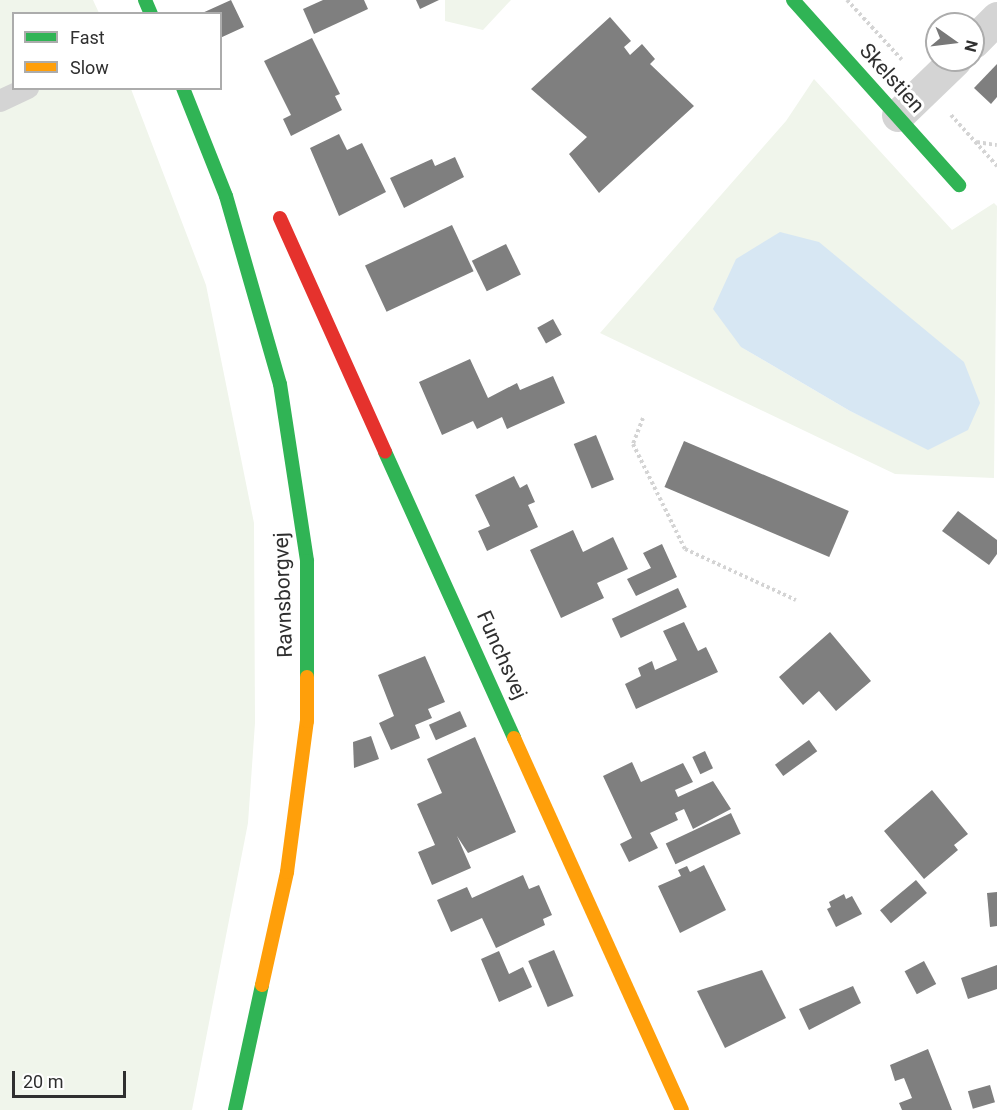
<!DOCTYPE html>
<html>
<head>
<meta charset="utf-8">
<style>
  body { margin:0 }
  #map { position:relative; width:997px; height:1110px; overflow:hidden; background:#fff; font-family:Roboto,sans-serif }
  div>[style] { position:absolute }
  .green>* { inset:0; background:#f0f5eb }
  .water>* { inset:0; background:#d7e7f3 }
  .building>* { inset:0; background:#7f7f7f; transform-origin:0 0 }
  .path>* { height:4px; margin-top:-2px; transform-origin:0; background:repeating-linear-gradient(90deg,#d4d4d4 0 3px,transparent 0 6px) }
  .lane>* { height:22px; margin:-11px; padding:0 11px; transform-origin:11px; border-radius:11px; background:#d4d4d4 }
  .street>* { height:33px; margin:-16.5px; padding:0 16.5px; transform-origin:16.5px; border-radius:16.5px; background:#d4d4d4 }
  .fast>* { height:14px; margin:-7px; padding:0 7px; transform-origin:7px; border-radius:7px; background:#30b455 }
  .slow>* { height:14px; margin:-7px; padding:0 7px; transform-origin:7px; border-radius:7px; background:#ff9f0a }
  .jam>* { height:14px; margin:-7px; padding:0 7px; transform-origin:7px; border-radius:7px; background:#e5322d }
  span { translate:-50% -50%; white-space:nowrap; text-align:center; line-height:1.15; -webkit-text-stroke:6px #fff; paint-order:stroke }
  .street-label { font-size:21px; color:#2f2f2f }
  .legend { position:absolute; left:12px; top:12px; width:210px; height:78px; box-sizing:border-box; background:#fff; border:2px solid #acacac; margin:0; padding:8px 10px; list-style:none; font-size:18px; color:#2f2f2f }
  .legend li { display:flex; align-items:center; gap:12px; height:30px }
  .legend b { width:30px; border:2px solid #acacac }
  .north { position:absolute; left:925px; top:12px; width:60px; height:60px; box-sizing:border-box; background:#fff; border:2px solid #acacac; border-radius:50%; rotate:104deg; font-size:16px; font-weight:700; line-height:24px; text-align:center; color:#2f2f2f }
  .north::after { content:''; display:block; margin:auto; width:21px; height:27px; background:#787878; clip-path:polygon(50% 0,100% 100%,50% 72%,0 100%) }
  .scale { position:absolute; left:12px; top:1071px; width:114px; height:27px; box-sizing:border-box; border:3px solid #2f2f2f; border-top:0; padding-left:8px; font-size:18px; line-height:21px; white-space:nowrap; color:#2f2f2f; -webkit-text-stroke:4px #fff; paint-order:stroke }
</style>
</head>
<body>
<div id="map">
  <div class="green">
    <i style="clip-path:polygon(0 0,93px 0,99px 13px,14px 14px,14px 88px,131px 89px,206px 285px,254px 523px,255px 723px,248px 823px,192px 1110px,0 1110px)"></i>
    <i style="clip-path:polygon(445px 0,511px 0,483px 30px,445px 21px)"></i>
    <i style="clip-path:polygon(evenodd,814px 79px,952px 230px,994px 203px,997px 206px,994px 478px,895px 474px,600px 333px,786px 121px,814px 79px,741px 347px,928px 449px,850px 411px,741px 347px)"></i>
  </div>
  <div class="water">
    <i style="clip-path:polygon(780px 232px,819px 242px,964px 362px,980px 403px,968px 430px,928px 450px,850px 411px,741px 347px,713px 309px,736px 259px)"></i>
  </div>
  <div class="building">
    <i style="clip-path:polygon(231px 0,244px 27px,220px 38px,220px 14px,200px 14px)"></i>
    <i style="clip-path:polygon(323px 0,364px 0,368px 9px,314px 34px,303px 9px)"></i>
    <i style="clip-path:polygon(416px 0,439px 0,420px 9px)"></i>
    <i style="clip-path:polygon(610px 17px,631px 41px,624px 47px,630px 55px,642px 44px,655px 59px,650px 64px,694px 106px,599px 193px,569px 154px,587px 137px,531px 89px)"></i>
    <i style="clip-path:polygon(312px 38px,340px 94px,335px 96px,342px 110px,291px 136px,283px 119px,291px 115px,264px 61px)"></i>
    <i style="clip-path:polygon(997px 64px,997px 97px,991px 104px,974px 88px)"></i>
    <i style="clip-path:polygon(339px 134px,347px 150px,362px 143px,386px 192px,339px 216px,310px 148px)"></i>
    <i style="clip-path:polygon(455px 157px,464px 177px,404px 208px,390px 178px,432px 159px,435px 166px)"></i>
    <i style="left:452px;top:225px;width:51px;height:96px;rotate:65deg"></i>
    <i style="left:506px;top:244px;width:34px;height:38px;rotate:64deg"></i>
    <i style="left:553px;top:319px;width:18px;height:18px;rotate:61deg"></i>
    <i style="clip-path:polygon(470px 359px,488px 398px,517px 383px,520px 390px,553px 376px,565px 403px,507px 429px,502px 417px,477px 429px,473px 421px,442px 435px,419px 382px)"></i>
    <i style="left:596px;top:435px;width:48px;height:24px;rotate:68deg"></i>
    <i style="left:684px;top:441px;width:179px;height:50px;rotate:23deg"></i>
    <i style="clip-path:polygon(514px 476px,520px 488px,527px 484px,535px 502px,528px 505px,538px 527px,487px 551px,478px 531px,490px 526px,475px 495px)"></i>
    <i style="clip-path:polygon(958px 511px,997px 540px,997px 554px,989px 565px,942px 531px)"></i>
    <i style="clip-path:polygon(573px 530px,583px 552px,613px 537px,628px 569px,597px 583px,604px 598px,561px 618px,530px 550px)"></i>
    <i style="clip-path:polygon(662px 544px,677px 577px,636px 596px,627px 579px,651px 568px,643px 553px)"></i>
    <i style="left:678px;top:588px;width:21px;height:73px;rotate:65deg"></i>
    <i style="clip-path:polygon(684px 622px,698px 651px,706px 647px,718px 672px,636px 709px,625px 684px,641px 676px,638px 668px,652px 661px,655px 670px,677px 660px,663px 631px)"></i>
    <i style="clip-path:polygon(830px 632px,871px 681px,836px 711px,819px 691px,803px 705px,779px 677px)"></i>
    <i style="clip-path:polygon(425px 656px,445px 702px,428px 709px,432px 718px,415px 725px,420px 738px,391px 750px,379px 723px,394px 716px,378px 675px)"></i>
    <i style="left:460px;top:711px;width:17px;height:34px;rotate:66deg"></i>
    <i style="clip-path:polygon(371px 736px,379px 759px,354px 768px,353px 742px)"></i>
    <i style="clip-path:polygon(475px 737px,516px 832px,468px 853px,457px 836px,471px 868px,432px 885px,418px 852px,435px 845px,417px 804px,442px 793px,427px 759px)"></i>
    <i style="left:809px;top:740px;width:14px;height:42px;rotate:54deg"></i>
    <i style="left:705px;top:751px;width:19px;height:14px;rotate:65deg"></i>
    <i style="clip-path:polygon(632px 762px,641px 782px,683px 763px,693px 782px,675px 790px,678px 797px,713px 781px,731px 809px,693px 829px,684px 809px,675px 813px,678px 820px,650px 833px,658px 848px,629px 862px,620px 844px,632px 838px,603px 776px)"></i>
    <i style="clip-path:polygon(932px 790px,968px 834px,954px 845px,958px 850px,924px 879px,884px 831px)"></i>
    <i style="left:731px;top:813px;width:23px;height:72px;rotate:65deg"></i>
    <i style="clip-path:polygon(704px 865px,726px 910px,680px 933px,658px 886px,681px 876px,678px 870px,687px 866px,690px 872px)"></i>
    <i style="clip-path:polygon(523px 875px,529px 889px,539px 885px,552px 915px,543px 919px,545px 925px,496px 948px,482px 918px,451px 932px,437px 900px,467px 887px,472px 898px)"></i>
    <i style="left:916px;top:880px;width:17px;height:47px;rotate:50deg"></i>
    <i style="clip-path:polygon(997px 892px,997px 926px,990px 927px,987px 893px)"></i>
    <i style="clip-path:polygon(844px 894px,846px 899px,852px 896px,862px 914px,836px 927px,827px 909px,831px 907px,829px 902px)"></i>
    <i style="left:554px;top:950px;width:50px;height:28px;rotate:67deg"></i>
    <i style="clip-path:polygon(499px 951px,509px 974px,523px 967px,532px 987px,499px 1002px,481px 959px)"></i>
    <i style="left:924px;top:961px;width:26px;height:22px;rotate:62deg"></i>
    <i style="clip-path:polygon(997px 965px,997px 989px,968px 999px,961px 978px)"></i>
    <i style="clip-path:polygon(762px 970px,786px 1018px,725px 1048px,697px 991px)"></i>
    <i style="clip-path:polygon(853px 986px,861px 1003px,809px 1030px,799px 1009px)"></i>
    <i style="clip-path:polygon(928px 1049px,952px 1110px,902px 1110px,899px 1103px,912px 1098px,904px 1078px,895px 1081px,890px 1065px)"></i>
    <i style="left:990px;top:1085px;width:18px;height:23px;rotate:74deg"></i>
  </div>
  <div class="path">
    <i style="left:847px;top:0;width:81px;rotate:47.5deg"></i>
    <i style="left:951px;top:115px;width:69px;rotate:48deg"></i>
    <i style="left:977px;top:142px;width:20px;rotate:9deg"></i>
    <i style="left:643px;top:418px;width:28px;rotate:111deg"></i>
    <i style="left:633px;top:444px;width:117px;rotate:63.7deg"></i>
    <i style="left:685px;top:549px;width:122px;rotate:24.7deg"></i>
  </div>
  <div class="lane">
    <i style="left:0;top:101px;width:31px;rotate:-25deg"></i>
  </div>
  <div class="street">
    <i style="left:973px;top:42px;width:34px;rotate:-45deg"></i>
    <i style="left:898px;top:115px;width:79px;rotate:-44deg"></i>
  </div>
  <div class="fast">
    <i style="left:145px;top:0;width:15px;rotate:67deg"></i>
    <i style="left:793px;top:0;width:249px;rotate:48.1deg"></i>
    <i style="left:183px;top:88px;width:116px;rotate:68.3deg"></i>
    <i style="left:226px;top:196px;width:196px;rotate:74deg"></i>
    <i style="left:280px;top:384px;width:179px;rotate:81.3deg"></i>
    <i style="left:307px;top:561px;width:116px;rotate:90deg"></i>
    <i style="left:385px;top:452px;width:314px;rotate:65.7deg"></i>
    <i style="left:235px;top:1110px;width:128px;rotate:-77.8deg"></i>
  </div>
  <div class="slow">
    <i style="left:514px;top:738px;width:408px;rotate:65.7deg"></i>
    <i style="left:262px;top:985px;width:116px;rotate:-77.5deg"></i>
    <i style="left:287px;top:872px;width:152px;rotate:-82.5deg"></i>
    <i style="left:307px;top:721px;width:44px;rotate:-90deg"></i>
  </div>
  <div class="jam">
    <i style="left:280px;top:218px;width:256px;rotate:65.8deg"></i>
  </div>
  <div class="street-label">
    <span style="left:892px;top:78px;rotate:48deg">Skelstien</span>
    <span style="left:283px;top:595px;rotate:-92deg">Ravnsborgvej</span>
    <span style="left:502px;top:655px;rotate:66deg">Funchsvej</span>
  </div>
  <ul class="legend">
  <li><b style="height:8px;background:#30b455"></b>Fast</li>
  <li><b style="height:8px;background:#ff9f0a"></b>Slow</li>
  </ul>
  <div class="north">N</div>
  <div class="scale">20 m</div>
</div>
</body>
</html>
